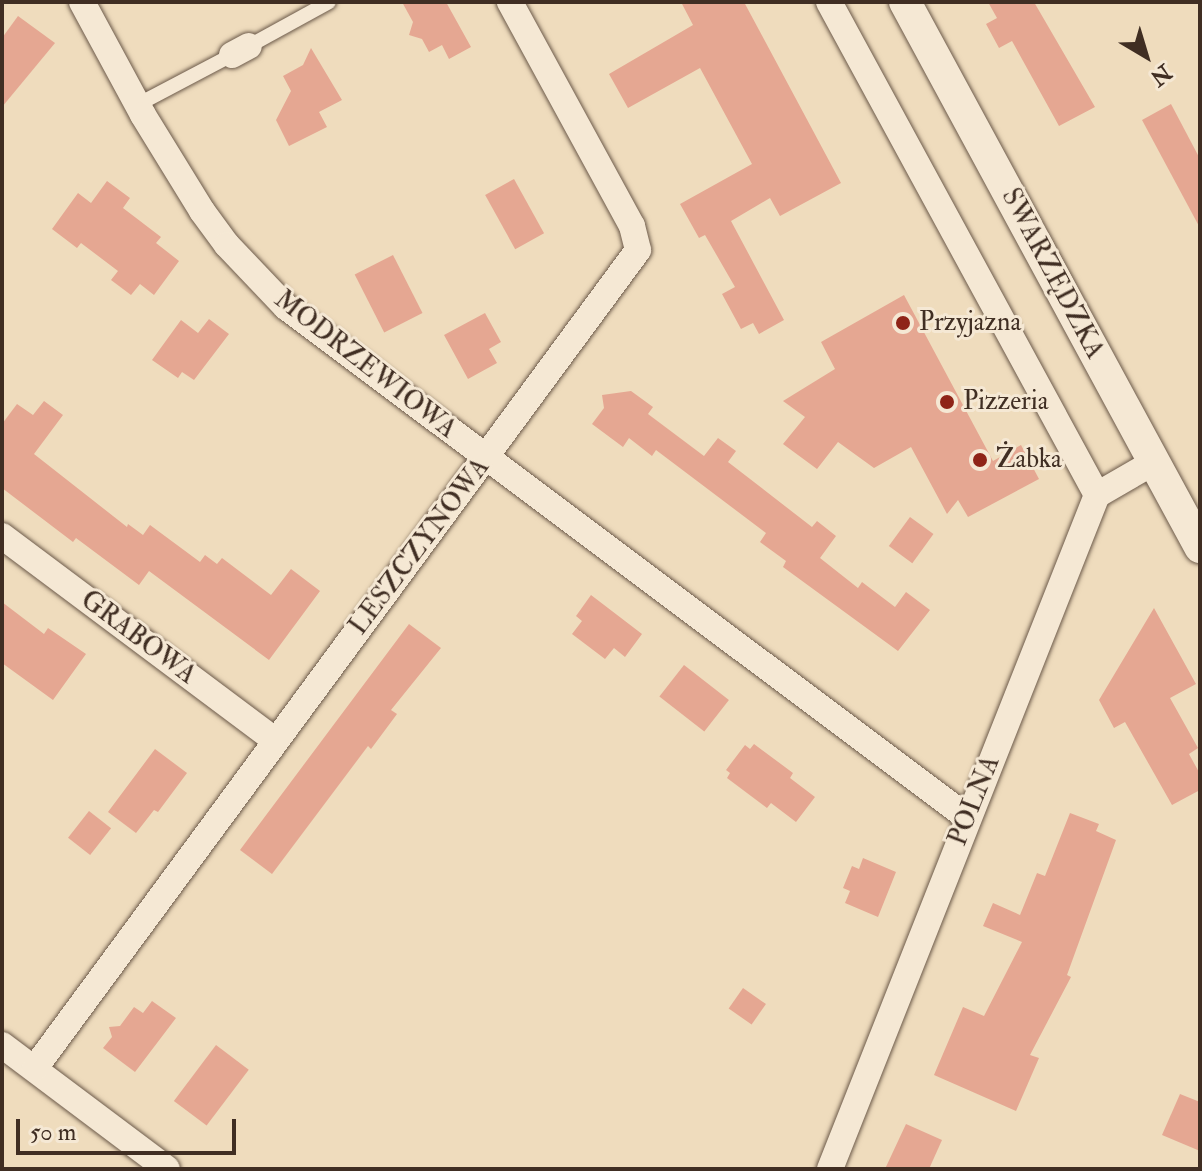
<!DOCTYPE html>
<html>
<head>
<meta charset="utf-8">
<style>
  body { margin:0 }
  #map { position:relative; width:1202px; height:1171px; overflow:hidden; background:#efdcbd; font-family:"IM FELL Double Pica",serif }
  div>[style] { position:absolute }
  .building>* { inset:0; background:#e5a792; transform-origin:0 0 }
  .roads { filter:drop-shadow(0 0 2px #6c5a4a) drop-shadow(0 0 2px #6c5a4a) }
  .service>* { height:14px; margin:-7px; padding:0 7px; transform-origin:7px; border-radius:7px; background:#f5e8d4 }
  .minor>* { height:26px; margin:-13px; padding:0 13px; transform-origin:13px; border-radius:13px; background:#f5e8d4 }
  .tertiary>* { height:32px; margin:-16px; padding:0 16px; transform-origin:16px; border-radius:16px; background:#f5e8d4 }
  .dots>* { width:22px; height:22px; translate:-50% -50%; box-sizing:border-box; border:4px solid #f5e8d4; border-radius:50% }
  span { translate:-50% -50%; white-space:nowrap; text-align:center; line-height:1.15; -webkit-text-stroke:6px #f5e8d4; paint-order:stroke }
  .street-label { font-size:26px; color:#402e23 }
  .poi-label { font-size:26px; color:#402e23 }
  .left { translate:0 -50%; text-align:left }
  .frame { position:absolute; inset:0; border:4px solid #402e23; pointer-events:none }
  .north { position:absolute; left:1106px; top:16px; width:80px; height:80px; -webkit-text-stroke:6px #f5e8d4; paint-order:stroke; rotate:142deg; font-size:22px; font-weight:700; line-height:32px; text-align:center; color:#402e23 }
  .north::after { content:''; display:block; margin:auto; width:28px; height:36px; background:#402e23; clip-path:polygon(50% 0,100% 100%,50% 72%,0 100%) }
  .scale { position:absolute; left:16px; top:1119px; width:220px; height:36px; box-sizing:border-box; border:4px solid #402e23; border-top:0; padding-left:10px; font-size:24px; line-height:28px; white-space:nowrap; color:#402e23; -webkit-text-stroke:6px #f5e8d4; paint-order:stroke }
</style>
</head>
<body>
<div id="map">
  <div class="building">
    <i style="clip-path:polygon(402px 2px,446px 2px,471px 47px,449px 59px,442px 45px,429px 52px,422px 39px,409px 35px,413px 22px)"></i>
    <i style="clip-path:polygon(681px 2px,744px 2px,841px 183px,780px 216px,770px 198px,731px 221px,784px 320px,759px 334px,753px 323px,741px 329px,722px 294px,735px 287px,705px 235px,699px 238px,680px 204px,752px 164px,700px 68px,628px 108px,609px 74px,693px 25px)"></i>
    <i style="clip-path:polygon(988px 2px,1034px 2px,1095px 107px,1059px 126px,1012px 41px,999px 48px,986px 24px,997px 18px)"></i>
    <i style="clip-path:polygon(18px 16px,55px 43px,2px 107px,2px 38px)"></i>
    <i style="clip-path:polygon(311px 48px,342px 100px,319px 112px,327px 127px,289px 146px,276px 120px,291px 91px,283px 76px,303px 65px)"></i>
    <i style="clip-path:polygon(1171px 104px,1200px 159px,1200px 228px,1142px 120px)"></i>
    <i style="left:514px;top:179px;width:62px;height:33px;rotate:61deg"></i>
    <i style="clip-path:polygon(107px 181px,130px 198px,123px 208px,161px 237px,156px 243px,179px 261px,154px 295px,140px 284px,131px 295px,111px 280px,118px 271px,81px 243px,77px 248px,52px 229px,78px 193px,91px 203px)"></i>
    <i style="left:393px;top:255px;width:65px;height:43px;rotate:63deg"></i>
    <i style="clip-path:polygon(904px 295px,993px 461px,1021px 445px,1039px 479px,968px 517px,958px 500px,947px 514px,911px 447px,874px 468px,838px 442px,817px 469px,783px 444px,805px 417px,783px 401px,835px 369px,821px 342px)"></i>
    <i style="clip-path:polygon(485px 313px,501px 342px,489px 349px,497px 363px,468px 379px,444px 335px)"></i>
    <i style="clip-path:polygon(209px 319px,229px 334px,194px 380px,182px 372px,178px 378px,152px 360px,181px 320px,198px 333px)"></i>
    <i style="clip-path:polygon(631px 391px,653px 407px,648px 414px,704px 456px,718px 438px,736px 451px,728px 462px,812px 527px,817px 521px,836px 536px,820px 558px,858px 588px,862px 582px,895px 607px,906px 592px,930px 610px,898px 651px,783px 567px,786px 561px,760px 542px,766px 533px,656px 450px,652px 456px,629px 438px,623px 447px,592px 424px,604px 408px,602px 395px)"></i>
    <i style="clip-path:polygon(44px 401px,63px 415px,34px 454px,127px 527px,128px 524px,143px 535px,150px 525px,200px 562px,205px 555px,217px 564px,222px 558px,271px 595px,291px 569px,320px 591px,269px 660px,149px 571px,139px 585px,76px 538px,73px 542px,2px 488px,2px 424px,17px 404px,33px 415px)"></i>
    <i style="left:910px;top:517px;width:29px;height:36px;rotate:36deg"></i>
    <i style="clip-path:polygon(591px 595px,642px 634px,625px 657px,614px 648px,605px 659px,572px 634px,582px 621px,576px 616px)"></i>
    <i style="clip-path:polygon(2px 602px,44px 634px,48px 628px,86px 654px,53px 700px,2px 663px)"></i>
    <i style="clip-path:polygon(1154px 608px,1196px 684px,1170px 698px,1198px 748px,1189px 754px,1200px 774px,1200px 790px,1172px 805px,1125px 722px,1114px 728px,1099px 700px)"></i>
    <i style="clip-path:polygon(409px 624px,441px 648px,391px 710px,397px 714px,371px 749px,368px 746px,272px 874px,240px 850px)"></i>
    <i style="left:684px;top:665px;width:57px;height:40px;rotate:38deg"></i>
    <i style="clip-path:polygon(754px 744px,793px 773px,790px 778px,815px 797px,796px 822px,771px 803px,767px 808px,727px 778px,730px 773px,726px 770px,745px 745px,750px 749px)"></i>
    <i style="clip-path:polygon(155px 749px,187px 773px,158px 812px,154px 810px,136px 833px,108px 812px)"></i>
    <i style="left:89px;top:811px;width:28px;height:34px;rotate:38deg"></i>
    <i style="clip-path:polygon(1070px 813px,1099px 824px,1096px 831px,1116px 840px,1067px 975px,1071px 977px,1030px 1055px,1039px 1058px,1016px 1111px,934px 1075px,963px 1007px,984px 1016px,1022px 942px,983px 926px,993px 903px,1020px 915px,1037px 873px,1045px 876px)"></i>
    <i style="clip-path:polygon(863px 858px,896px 872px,878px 917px,845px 903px,850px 891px,843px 888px,852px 866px,859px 869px)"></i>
    <i style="left:743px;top:988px;width:28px;height:25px;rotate:35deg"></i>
    <i style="clip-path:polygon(152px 1001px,176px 1018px,135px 1072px,103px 1048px,112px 1037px,109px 1027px,120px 1026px,134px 1007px,143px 1013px)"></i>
    <i style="left:216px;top:1045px;width:41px;height:70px;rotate:37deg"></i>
    <i style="clip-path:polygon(1180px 1094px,1200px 1102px,1200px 1151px,1162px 1135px)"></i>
    <i style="clip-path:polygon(906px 1124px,942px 1140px,929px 1169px,885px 1169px)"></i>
  </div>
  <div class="roads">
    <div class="service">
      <i style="left:249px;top:46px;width:91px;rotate:-28.8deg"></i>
      <i style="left:137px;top:105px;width:107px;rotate:-27.8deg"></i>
    </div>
    <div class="minor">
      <i style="left:82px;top:2px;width:128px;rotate:61.6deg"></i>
      <i style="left:143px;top:115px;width:113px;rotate:58.4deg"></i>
      <i style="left:202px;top:211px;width:42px;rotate:53.7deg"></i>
      <i style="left:227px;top:245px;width:86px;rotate:46.4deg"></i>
      <i style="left:286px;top:307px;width:852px;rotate:36.84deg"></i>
      <i style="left:829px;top:2px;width:561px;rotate:61.47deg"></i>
      <i style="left:232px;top:55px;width:19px;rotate:-28deg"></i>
      <i style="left:2px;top:536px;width:341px;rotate:36.8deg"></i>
      <i style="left:2px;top:1045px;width:206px;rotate:36.9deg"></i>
      <i style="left:35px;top:1068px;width:1016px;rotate:-53.6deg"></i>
      <i style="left:638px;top:250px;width:25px;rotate:-104deg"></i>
      <i style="left:632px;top:226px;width:255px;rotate:-118.6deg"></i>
      <i style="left:830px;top:1169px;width:725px;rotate:-68.39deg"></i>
      <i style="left:1097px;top:495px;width:66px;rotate:-30.1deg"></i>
    </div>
    <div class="tertiary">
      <i style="left:905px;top:2px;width:620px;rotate:61.57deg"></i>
    </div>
  </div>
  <div class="dots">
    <i style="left:903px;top:323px;background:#8f2418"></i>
    <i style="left:947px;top:402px;background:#8f2418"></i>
    <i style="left:980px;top:460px;background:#8f2418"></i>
  </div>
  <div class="street-label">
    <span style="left:1052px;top:274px;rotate:62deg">SWARZĘDZKA</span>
    <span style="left:365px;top:365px;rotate:38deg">MODRZEWIOWA</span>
    <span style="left:420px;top:547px;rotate:-53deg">LESZCZYNOWA</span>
    <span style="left:138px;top:638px;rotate:37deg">GRABOWA</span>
    <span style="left:975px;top:801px;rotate:-68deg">POLNA</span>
  </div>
  <div class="poi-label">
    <span class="left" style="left:919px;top:323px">Przyjazna</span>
    <span class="left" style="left:963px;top:402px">Pizzeria</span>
    <span class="left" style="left:996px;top:460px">Żabka</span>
  </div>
  <div class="frame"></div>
  <div class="north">N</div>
  <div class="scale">50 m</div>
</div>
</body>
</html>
